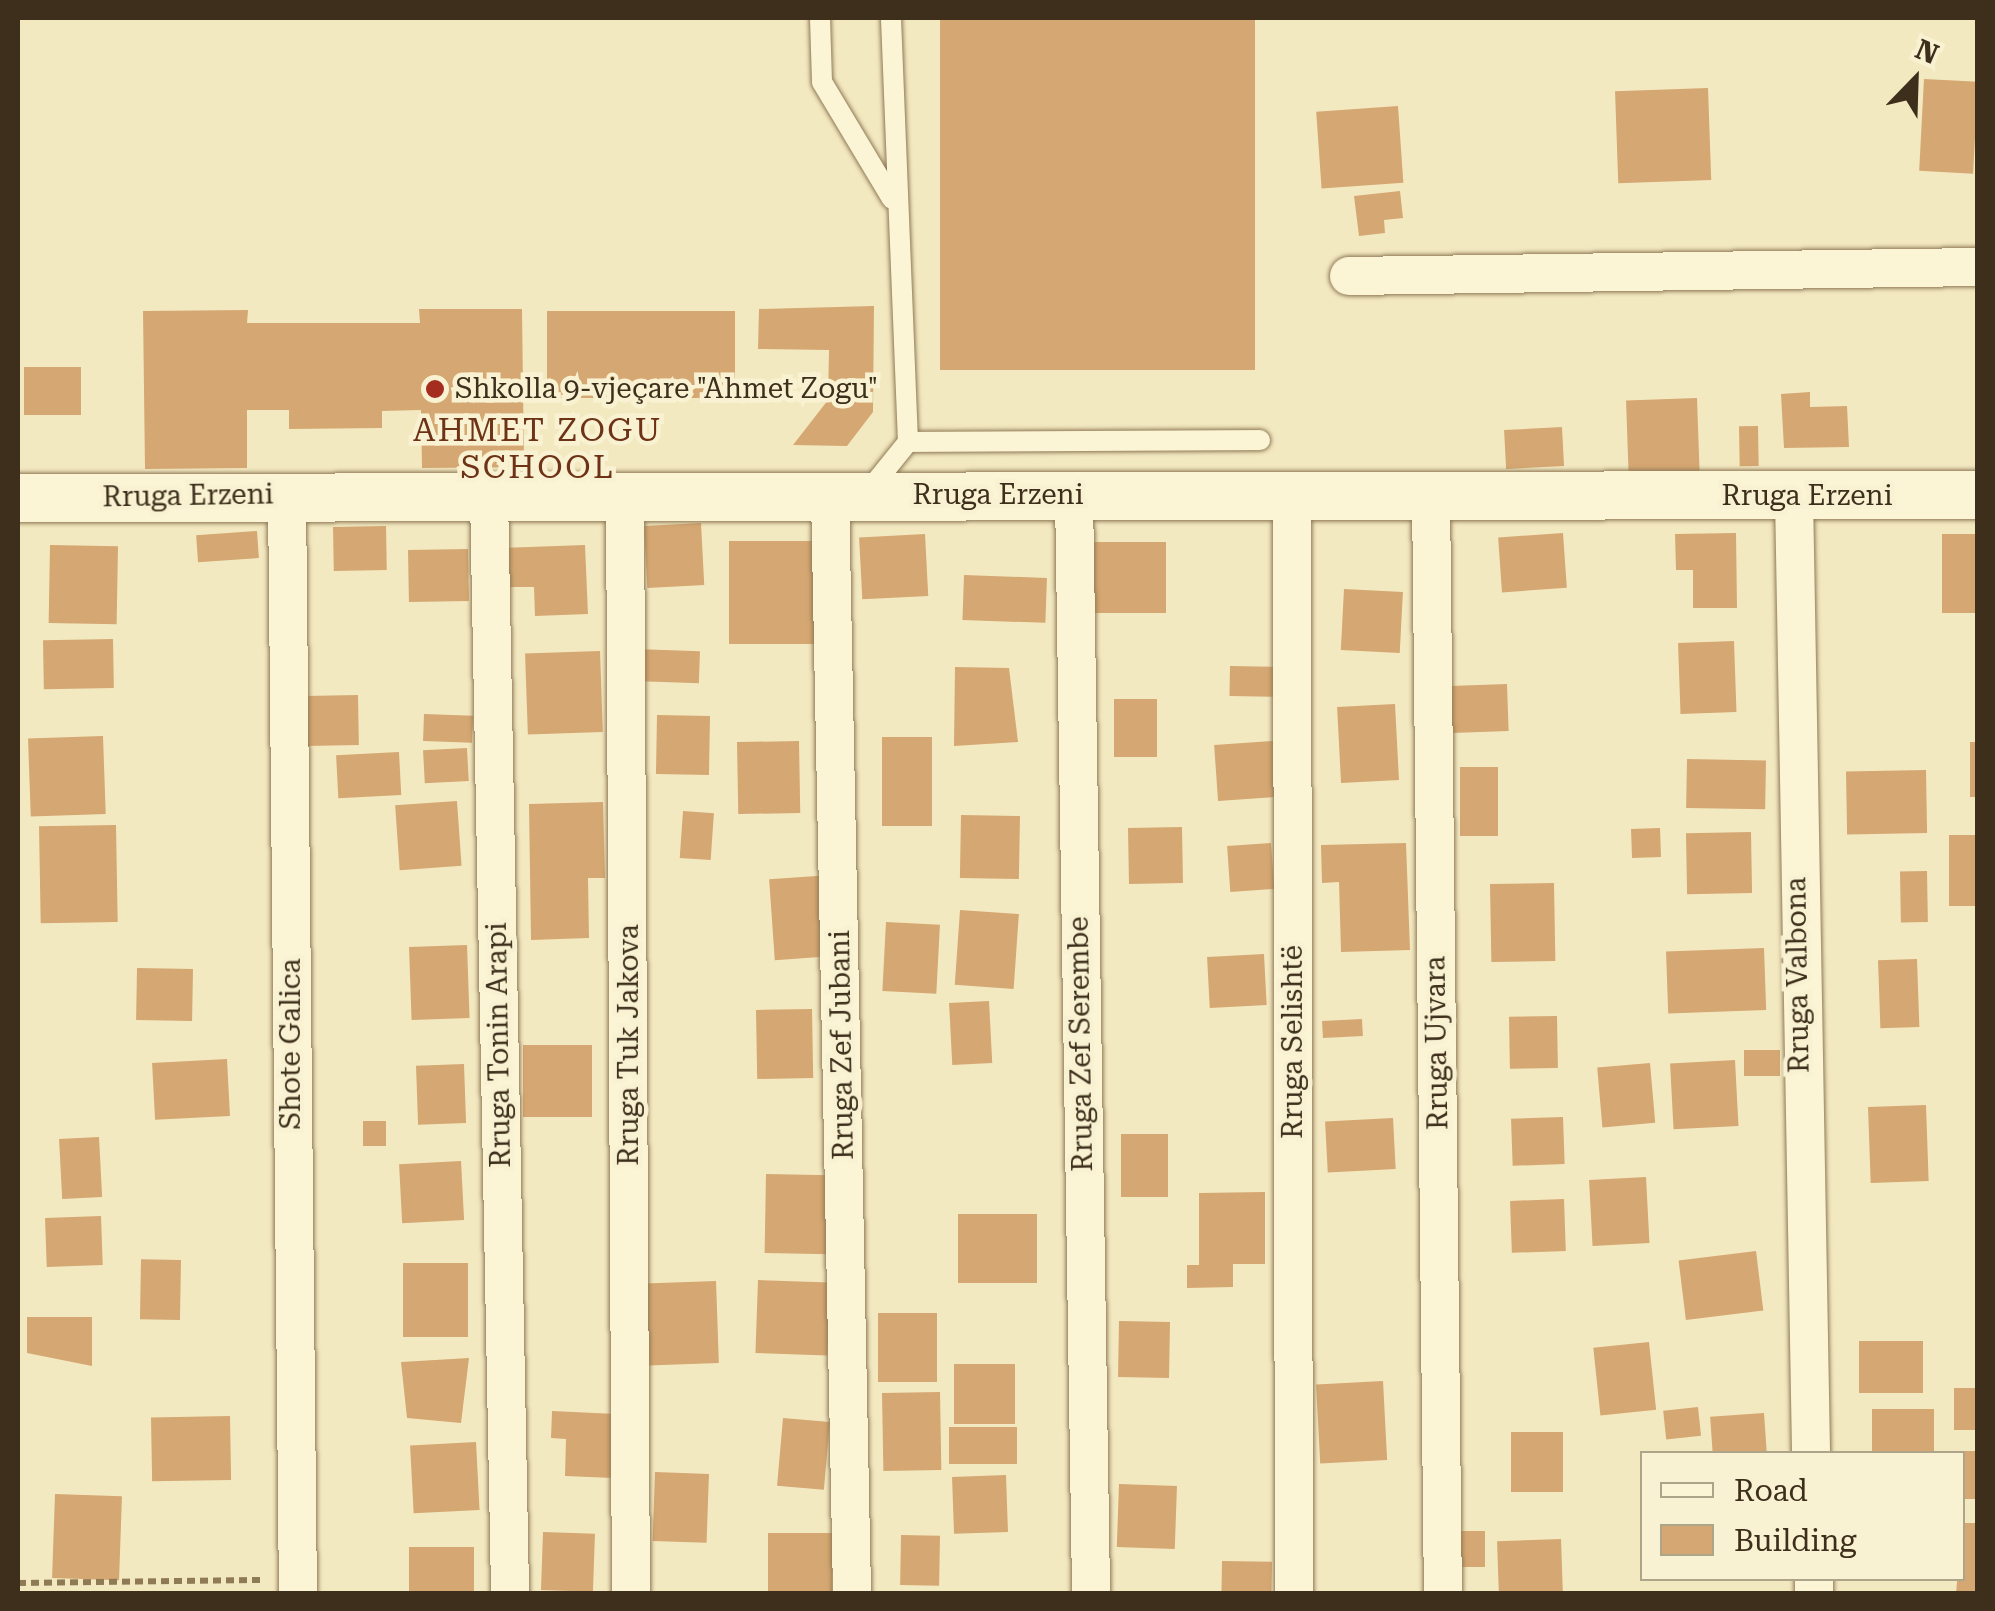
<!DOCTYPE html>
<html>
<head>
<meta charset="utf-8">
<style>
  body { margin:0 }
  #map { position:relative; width:1995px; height:1611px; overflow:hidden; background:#f3e9c1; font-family:"Roboto Serif",serif }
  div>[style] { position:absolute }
  .building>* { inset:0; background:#d5a772; transform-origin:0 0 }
  .path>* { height:6px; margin-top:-3px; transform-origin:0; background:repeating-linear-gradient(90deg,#8f7a56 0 8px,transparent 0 13px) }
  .roads { filter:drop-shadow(0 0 2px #8f7a56) drop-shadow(0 0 2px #8f7a56) }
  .service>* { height:20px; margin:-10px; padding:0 10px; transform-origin:10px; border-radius:10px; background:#fcf5d5 }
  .minor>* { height:38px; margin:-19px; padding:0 19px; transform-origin:19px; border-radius:19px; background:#fcf5d5 }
  .tertiary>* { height:48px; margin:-24px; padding:0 24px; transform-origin:24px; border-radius:24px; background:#fcf5d5 }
  .dots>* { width:28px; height:28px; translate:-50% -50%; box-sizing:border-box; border:5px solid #f9f2d2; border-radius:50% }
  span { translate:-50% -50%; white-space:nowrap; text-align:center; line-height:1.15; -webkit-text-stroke:9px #f9f2d2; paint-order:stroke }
  .poi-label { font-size:28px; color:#3d2f1c }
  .left { translate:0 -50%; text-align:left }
  .street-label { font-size:28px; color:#3d2f1c }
  .quarter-label { font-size:32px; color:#6e3316; letter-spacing:2.5px }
  .frame { position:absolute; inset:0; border:20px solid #3d2f1c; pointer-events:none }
  .legend { position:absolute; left:1640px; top:1451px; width:325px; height:130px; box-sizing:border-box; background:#f9f2d2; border:2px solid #aea489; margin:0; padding:12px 18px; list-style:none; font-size:30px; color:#3d2f1c }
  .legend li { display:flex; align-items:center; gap:20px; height:50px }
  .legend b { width:50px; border:2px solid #aea489 }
  .north { position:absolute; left:1865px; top:30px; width:100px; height:100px; -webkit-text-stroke:8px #f9f2d2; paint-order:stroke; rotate:23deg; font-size:28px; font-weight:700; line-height:40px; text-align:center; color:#3d2f1c }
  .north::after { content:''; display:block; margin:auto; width:35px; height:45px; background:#3d2f1c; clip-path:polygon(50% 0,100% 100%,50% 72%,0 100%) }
</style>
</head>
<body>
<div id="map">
  <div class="building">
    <i style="left:940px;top:18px;width:315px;height:352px"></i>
    <i style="left:1924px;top:79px;width:54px;height:92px;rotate:3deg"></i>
    <i style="left:1708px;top:88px;width:92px;height:93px;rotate:88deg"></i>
    <i style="left:1398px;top:106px;width:77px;height:82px;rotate:86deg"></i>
    <i style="clip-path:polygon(1400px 191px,1403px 218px,1384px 220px,1385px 233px,1359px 236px,1354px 196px)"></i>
    <i style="clip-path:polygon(874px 306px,873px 412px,847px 446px,793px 445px,828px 400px,829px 350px,758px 349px,759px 309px)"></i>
    <i style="clip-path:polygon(419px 309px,522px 309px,524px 467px,422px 468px,421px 410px,382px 411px,382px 428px,289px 429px,289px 410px,247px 410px,247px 468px,145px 469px,143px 311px,248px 310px,247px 323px,420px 323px)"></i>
    <i style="left:547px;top:311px;width:188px;height:87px"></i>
    <i style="left:24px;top:367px;width:57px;height:48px"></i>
    <i style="clip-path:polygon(1810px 392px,1810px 407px,1847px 406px,1849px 447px,1784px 448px,1781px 394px)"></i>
    <i style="left:1697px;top:398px;width:73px;height:71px;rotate:88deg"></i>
    <i style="left:1758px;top:426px;width:40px;height:19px;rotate:89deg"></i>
    <i style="left:1562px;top:427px;width:39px;height:58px;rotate:87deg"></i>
    <i style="left:701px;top:523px;width:62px;height:57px;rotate:87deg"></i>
    <i style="left:386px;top:526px;width:44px;height:53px;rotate:89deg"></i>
    <i style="left:257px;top:531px;width:27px;height:61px;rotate:86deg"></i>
    <i style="left:1563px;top:533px;width:55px;height:65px;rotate:86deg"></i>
    <i style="clip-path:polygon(1736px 533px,1737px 608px,1693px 608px,1693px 570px,1676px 570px,1675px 534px)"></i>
    <i style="left:925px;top:534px;width:62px;height:66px;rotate:87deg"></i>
    <i style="left:1978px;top:534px;width:79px;height:36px;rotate:90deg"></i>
    <i style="left:729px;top:541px;width:88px;height:103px"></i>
    <i style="left:1094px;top:542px;width:72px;height:71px"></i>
    <i style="left:50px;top:545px;width:68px;height:78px;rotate:1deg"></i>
    <i style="clip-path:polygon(585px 545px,588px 614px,535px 616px,534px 587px,504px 587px,502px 548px)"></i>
    <i style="left:468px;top:549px;width:52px;height:60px;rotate:89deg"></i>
    <i style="left:964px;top:575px;width:83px;height:45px;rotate:2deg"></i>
    <i style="left:1344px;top:589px;width:59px;height:61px;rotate:3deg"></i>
    <i style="left:113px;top:639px;width:49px;height:70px;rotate:89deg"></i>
    <i style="left:1734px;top:641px;width:71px;height:56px;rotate:88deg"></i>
    <i style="left:635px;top:649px;width:65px;height:32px;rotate:2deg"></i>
    <i style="left:600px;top:651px;width:81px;height:75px;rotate:88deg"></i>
    <i style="left:1230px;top:666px;width:50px;height:30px;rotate:1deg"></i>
    <i style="clip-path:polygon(955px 667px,1009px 668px,1018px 742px,954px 746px)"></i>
    <i style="left:1507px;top:684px;width:47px;height:57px;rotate:88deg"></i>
    <i style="left:358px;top:695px;width:50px;height:53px;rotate:89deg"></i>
    <i style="left:1114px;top:699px;width:43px;height:58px"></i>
    <i style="left:1395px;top:704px;width:76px;height:58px;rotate:87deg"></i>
    <i style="left:424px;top:714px;width:49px;height:27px;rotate:2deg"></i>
    <i style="left:657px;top:715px;width:53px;height:59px;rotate:1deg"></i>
    <i style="left:103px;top:736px;width:78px;height:75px;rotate:88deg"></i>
    <i style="left:882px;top:737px;width:50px;height:89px"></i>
    <i style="left:799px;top:741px;width:72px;height:62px;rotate:89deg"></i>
    <i style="left:1273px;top:741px;width:56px;height:59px;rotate:86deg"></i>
    <i style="left:1970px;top:742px;width:8px;height:55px"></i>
    <i style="left:467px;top:748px;width:33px;height:44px;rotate:87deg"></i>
    <i style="left:399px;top:752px;width:43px;height:63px;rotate:87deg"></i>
    <i style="left:1687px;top:759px;width:79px;height:49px;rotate:1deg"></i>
    <i style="left:1460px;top:767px;width:38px;height:69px"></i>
    <i style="left:1926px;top:770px;width:63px;height:80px;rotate:89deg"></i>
    <i style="left:457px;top:801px;width:65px;height:62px;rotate:86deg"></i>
    <i style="clip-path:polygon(603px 802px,605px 878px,588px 878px,589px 938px,531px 940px,529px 804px)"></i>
    <i style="left:683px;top:811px;width:31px;height:47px;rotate:4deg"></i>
    <i style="left:961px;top:815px;width:59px;height:63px;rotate:1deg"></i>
    <i style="left:116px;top:825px;width:97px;height:77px;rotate:89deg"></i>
    <i style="left:1182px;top:827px;width:56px;height:54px;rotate:89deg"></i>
    <i style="left:1660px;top:828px;width:29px;height:29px;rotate:88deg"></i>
    <i style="left:1751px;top:832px;width:61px;height:65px;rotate:89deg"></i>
    <i style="left:1978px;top:835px;width:71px;height:29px;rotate:90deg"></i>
    <i style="left:1271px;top:843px;width:46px;height:44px;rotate:86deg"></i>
    <i style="clip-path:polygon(1406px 843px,1410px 950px,1341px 952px,1339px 882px,1322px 883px,1321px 845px)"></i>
    <i style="left:1927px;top:871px;width:51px;height:27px;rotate:89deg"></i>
    <i style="left:831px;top:875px;width:81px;height:62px;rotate:86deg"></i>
    <i style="left:1554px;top:883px;width:78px;height:64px;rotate:89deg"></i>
    <i style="left:960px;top:910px;width:59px;height:75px;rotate:4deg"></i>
    <i style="left:886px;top:922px;width:54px;height:69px;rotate:3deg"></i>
    <i style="left:467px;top:945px;width:73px;height:58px;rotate:88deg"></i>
    <i style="left:1764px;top:948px;width:62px;height:98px;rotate:88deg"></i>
    <i style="left:1264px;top:954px;width:51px;height:57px;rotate:87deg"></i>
    <i style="left:1917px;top:959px;width:68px;height:39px;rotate:88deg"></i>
    <i style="left:137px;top:968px;width:56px;height:52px;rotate:1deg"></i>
    <i style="left:989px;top:1001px;width:62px;height:40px;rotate:87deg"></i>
    <i style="left:812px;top:1009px;width:69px;height:56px;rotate:89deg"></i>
    <i style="left:1557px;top:1016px;width:52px;height:48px;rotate:89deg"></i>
    <i style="left:1362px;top:1019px;width:17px;height:40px;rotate:87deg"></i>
    <i style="left:523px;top:1045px;width:69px;height:72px"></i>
    <i style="left:1744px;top:1050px;width:36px;height:26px"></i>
    <i style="left:227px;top:1059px;width:57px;height:75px;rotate:87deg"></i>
    <i style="left:1735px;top:1060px;width:66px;height:65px;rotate:87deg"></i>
    <i style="left:1650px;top:1063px;width:60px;height:53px;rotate:85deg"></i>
    <i style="left:464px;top:1064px;width:59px;height:48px;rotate:88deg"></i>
    <i style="left:1926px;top:1105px;width:76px;height:58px;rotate:88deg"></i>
    <i style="left:1563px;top:1117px;width:47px;height:52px;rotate:88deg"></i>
    <i style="left:1393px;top:1118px;width:51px;height:68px;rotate:87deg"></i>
    <i style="left:363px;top:1121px;width:23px;height:25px"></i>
    <i style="left:1121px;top:1134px;width:47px;height:63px"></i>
    <i style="left:99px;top:1137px;width:60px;height:40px;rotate:87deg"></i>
    <i style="left:461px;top:1161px;width:59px;height:62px;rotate:87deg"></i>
    <i style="left:766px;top:1174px;width:66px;height:79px;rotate:1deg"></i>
    <i style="left:1646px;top:1177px;width:66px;height:57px;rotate:87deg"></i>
    <i style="clip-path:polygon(1265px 1192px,1265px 1264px,1233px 1264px,1233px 1287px,1187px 1288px,1187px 1265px,1199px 1265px,1199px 1193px)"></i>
    <i style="left:1564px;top:1199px;width:52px;height:54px;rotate:88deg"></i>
    <i style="left:958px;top:1214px;width:79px;height:69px"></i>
    <i style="left:101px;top:1216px;width:49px;height:56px;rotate:88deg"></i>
    <i style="left:1756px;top:1251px;width:60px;height:78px;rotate:83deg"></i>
    <i style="left:181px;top:1260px;width:60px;height:40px;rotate:91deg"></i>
    <i style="left:403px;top:1263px;width:65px;height:74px"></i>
    <i style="left:758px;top:1280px;width:72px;height:73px;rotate:2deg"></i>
    <i style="left:716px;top:1281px;width:82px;height:71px;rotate:88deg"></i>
    <i style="left:878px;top:1313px;width:59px;height:69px"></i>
    <i style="clip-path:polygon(27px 1317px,92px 1317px,92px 1366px,27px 1353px)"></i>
    <i style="left:1119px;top:1321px;width:51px;height:56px;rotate:1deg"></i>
    <i style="left:1859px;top:1341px;width:64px;height:52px"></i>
    <i style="left:1649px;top:1342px;width:68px;height:56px;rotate:84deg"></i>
    <i style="clip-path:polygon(469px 1358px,461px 1423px,407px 1418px,401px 1362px)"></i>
    <i style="left:954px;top:1364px;width:61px;height:60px"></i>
    <i style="left:1383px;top:1381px;width:79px;height:67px;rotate:87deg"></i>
    <i style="left:1954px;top:1388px;width:24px;height:42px"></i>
    <i style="left:940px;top:1392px;width:78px;height:58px;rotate:89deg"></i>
    <i style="left:1698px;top:1407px;width:29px;height:35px;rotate:84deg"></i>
    <i style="left:1934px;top:1409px;width:45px;height:62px;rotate:90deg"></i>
    <i style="clip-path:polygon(552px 1411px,616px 1414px,613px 1478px,565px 1476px,566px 1439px,551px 1438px)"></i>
    <i style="left:1764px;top:1413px;width:41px;height:54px;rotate:86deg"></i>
    <i style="left:230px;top:1416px;width:64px;height:79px;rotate:89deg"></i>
    <i style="left:783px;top:1418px;width:47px;height:68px;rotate:5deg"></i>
    <i style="left:1017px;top:1427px;width:37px;height:68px;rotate:90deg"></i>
    <i style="left:1511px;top:1432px;width:52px;height:60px"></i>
    <i style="left:476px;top:1442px;width:68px;height:66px;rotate:87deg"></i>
    <i style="left:1978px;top:1451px;width:48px;height:16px;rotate:90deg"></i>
    <i style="left:655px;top:1472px;width:54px;height:69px;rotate:2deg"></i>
    <i style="left:1006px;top:1475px;width:57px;height:54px;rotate:88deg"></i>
    <i style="left:1119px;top:1484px;width:58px;height:63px;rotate:2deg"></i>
    <i style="left:55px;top:1494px;width:67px;height:84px;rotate:2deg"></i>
    <i style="clip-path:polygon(1962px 1523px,1978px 1523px,1978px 1594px,1956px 1594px)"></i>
    <i style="left:1452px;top:1531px;width:33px;height:36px"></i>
    <i style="left:543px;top:1532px;width:52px;height:58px;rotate:2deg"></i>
    <i style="left:768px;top:1533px;width:64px;height:61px"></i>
    <i style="left:901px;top:1535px;width:39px;height:50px;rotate:1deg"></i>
    <i style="left:1561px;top:1539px;width:55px;height:64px;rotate:88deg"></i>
    <i style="left:409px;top:1547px;width:65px;height:47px"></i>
    <i style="left:1222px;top:1561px;width:50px;height:33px;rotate:1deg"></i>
  </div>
  <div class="path">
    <i style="left:18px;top:1583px;width:243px;rotate:-0.7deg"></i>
  </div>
  <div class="roads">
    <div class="service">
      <i style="left:820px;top:18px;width:64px;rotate:88.2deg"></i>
      <i style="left:822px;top:82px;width:136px;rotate:59.1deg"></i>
      <i style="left:908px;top:442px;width:352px;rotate:-0.3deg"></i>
      <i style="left:866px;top:494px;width:67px;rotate:-51.1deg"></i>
      <i style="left:908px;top:442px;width:424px;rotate:-92.3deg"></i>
    </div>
    <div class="minor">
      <i style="left:1349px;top:276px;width:629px;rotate:-0.82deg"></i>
      <i style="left:1292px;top:491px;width:1103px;rotate:89.9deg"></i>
      <i style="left:1431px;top:493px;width:1101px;rotate:89.38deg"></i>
      <i style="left:287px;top:494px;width:1100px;rotate:89.43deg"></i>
      <i style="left:1074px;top:495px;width:1099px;rotate:89.11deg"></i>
      <i style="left:489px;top:496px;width:1098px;rotate:88.9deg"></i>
      <i style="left:625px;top:496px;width:1098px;rotate:89.69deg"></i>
      <i style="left:830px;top:496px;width:1098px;rotate:88.85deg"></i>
      <i style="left:1794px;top:496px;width:958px;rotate:88.98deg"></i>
      <i style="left:1814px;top:1578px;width:16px;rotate:90deg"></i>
    </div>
    <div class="tertiary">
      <i style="left:18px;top:498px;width:1960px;rotate:-0.09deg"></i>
    </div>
  </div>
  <div class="dots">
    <i style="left:435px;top:389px;background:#a52d1f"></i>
  </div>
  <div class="poi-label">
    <span class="left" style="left:455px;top:389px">Shkolla 9-vjeçare "Ahmet Zogu"</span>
  </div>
  <div class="street-label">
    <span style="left:998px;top:495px">Rruga Erzeni</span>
    <span style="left:188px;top:496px;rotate:-1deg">Rruga Erzeni</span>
    <span style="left:1807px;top:496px">Rruga Erzeni</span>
    <span style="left:1798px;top:975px;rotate:-91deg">Rruga Valbona</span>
    <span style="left:1293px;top:1042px;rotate:-90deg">Rruga Selishtë</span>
    <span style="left:1437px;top:1043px;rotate:-91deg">Rruga Ujvara</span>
    <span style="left:291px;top:1044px;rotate:-90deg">Shote Galica</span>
    <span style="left:1081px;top:1044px;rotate:-91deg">Rruga Zef Serembe</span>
    <span style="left:499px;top:1045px;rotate:-91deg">Rruga Tonin Arapi</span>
    <span style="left:629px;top:1045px;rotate:-90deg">Rruga Tuk Jakova</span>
    <span style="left:842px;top:1045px;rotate:-91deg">Rruga Zef Jubani</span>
  </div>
  <div class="quarter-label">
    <span style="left:538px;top:449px">AHMET ZOGU<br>SCHOOL</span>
  </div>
  <div class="frame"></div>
  <ul class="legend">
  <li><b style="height:12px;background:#fcf5d5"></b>Road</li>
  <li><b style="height:28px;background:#d5a772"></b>Building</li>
  </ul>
  <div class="north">N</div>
</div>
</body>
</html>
